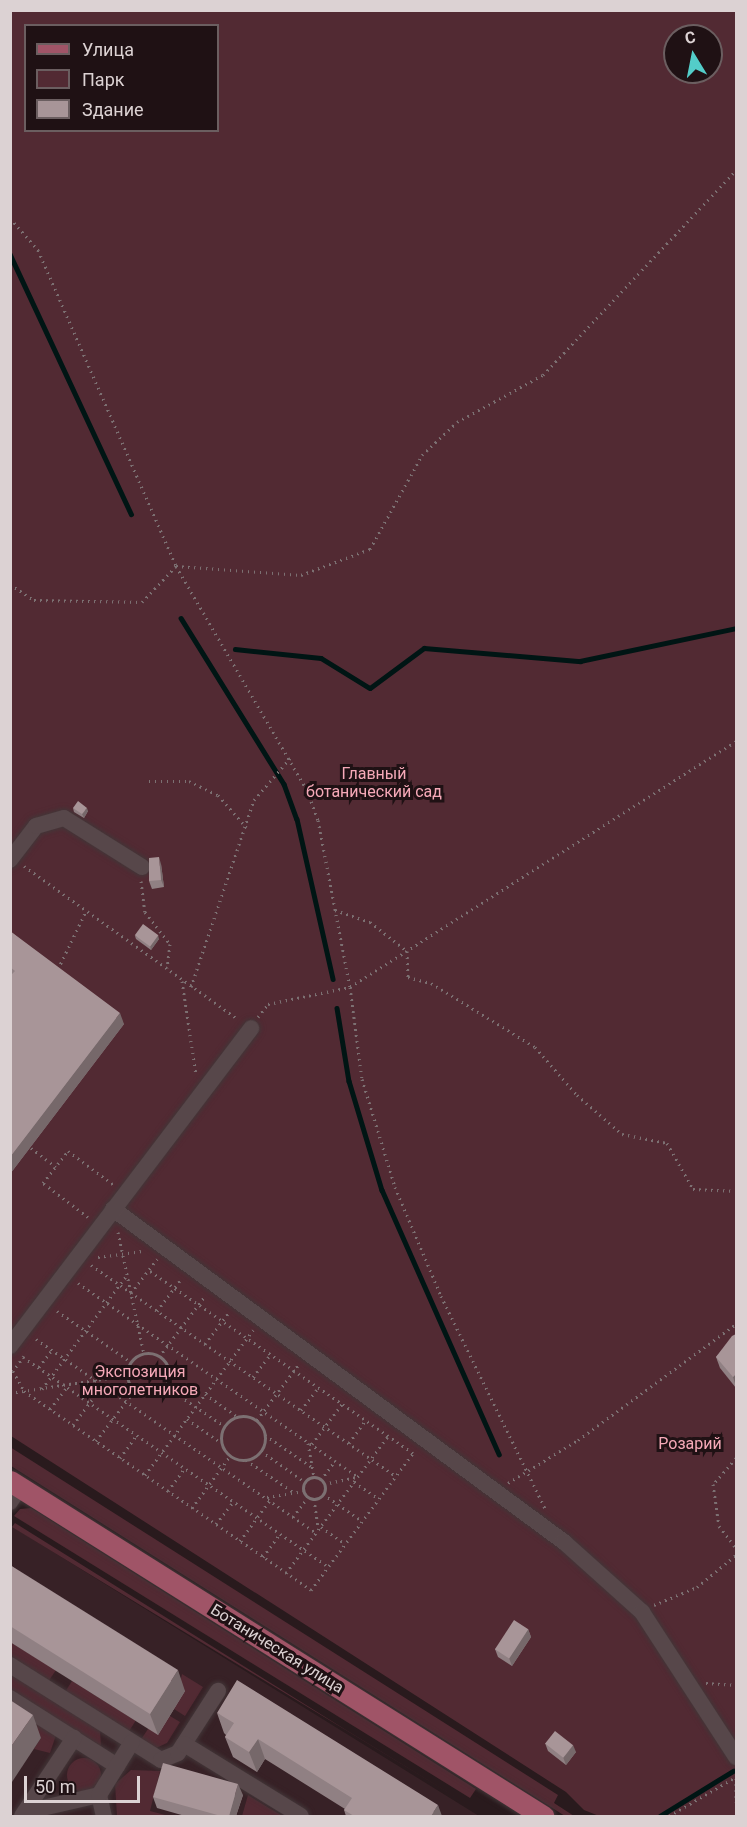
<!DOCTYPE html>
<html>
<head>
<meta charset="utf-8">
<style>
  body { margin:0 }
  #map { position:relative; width:747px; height:1827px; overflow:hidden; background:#291a1d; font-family:Roboto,sans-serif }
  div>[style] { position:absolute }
  .built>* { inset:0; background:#372126 }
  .green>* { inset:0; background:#522a33; transform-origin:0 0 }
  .round { border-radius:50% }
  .stream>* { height:4.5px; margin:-2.25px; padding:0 2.25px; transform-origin:2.25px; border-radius:2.25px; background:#001514 }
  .path>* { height:3px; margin-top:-1.5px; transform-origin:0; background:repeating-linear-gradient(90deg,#7c7072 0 1.5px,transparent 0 6px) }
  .path>.ring { margin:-1.5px; padding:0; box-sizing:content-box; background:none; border:3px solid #7c7072; border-radius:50% }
  .roads { filter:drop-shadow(0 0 2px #423638) drop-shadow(0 0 2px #423638) }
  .minor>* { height:16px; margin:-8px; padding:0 8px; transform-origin:8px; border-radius:8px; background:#57474a }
  .major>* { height:21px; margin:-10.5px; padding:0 10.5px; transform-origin:10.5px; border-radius:10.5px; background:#a05467 }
  .wall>* { inset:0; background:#908083 }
  .shaded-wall>* { inset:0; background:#76686a }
  .building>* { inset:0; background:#a89598; transform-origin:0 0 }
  span { translate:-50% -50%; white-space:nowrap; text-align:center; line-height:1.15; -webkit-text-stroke:6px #1f1114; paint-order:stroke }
  .park-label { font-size:16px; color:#f6a9b8 }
  .street-label { font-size:16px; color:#dcd2d3 }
  .frame { position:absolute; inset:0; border:12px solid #dcd2d3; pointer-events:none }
  .legend { position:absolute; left:24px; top:24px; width:195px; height:108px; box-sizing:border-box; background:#1f1114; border:2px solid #6b5e60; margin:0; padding:8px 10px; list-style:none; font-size:18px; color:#dcd2d3 }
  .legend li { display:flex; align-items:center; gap:12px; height:30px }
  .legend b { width:30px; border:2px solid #6b5e60 }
  .north { position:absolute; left:663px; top:24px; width:60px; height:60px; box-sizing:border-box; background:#1f1114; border:2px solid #6b5e60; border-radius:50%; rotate:350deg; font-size:16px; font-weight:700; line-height:24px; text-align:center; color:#dcd2d3 }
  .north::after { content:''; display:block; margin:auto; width:21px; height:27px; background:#53cdc9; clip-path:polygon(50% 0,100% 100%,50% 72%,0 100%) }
  .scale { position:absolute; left:24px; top:1776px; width:116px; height:27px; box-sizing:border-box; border:3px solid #dcd2d3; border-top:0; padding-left:8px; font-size:18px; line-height:21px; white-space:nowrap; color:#dcd2d3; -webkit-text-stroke:4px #1f1114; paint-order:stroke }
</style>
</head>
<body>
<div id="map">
  <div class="built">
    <i style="clip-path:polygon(10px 1521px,13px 1527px,479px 1816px,11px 1816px)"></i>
  </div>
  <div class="green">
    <i style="clip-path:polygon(evenodd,11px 11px,736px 11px,736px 1816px,599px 1816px,584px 1810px,566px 1792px,11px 1436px,11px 11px,26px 26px,218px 26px,218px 130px,26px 130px,26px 26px,11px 11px,675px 36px,711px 36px,711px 72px,675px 72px,675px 36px)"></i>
    <i style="clip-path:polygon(10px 1447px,558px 1795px,554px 1803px,574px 1816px,565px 1816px,11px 1466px)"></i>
    <i style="clip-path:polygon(31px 1508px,476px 1789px,470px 1798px,14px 1516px,20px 1509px)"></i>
    <i style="clip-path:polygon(15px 1523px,346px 1730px,487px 1816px,12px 1527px)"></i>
    <i style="clip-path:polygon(10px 1642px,56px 1670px,48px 1682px,11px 1659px)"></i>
    <i style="clip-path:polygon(10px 1674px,100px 1730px,101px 1746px,11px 1691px)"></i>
    <i style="clip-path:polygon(182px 1674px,203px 1687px,185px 1716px,174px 1709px)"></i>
    <i style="left:72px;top:1681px;width:75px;height:14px;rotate:32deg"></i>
    <i style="clip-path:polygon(10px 1704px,56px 1735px,50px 1753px,34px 1749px,41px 1738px)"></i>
    <i style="clip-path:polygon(170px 1716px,180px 1722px,167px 1743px,154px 1749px,140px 1741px,148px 1729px)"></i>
    <i class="round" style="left:67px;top:1758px;width:34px;height:34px"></i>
    <i style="clip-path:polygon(131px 1770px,160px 1771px,150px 1811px,169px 1816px,117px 1816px,115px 1784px)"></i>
    <i style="clip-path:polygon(248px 1795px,269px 1808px,283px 1816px,242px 1816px)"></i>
  </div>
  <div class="stream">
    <i style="left:10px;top:254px;width:287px;rotate:65deg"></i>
    <i style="left:181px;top:618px;width:195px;rotate:58.2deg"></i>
    <i style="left:284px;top:784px;width:37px;rotate:70deg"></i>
    <i style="left:297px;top:819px;width:164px;rotate:77.3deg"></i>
    <i style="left:235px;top:649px;width:86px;rotate:6deg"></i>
    <i style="left:321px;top:658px;width:57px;rotate:31.5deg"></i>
    <i style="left:370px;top:688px;width:67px;rotate:-36.5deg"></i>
    <i style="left:424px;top:648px;width:157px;rotate:4.8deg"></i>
    <i style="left:580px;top:661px;width:159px;rotate:-11.9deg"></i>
    <i style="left:337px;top:1008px;width:74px;rotate:80.7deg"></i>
    <i style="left:349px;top:1081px;width:114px;rotate:73.2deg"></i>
    <i style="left:382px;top:1190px;width:289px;rotate:66.1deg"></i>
    <i style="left:660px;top:1816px;width:86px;rotate:-31.7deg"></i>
  </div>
  <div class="path">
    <i style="left:10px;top:218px;width:43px;rotate:48.8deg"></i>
    <i style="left:38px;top:250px;width:345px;rotate:66.4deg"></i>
    <i style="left:176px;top:566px;width:259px;rotate:59.7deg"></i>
    <i style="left:307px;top:790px;width:32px;rotate:70deg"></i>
    <i style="left:318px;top:820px;width:170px;rotate:79.2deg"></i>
    <i style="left:350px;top:987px;width:93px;rotate:82.6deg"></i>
    <i style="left:362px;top:1079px;width:113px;rotate:73deg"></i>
    <i style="left:395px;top:1187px;width:118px;rotate:67.1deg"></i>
    <i style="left:441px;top:1296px;width:236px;rotate:63.9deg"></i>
    <i style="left:176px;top:566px;width:125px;rotate:4.1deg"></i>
    <i style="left:301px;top:575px;width:74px;rotate:-20.6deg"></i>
    <i style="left:370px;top:549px;width:107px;rotate:-61deg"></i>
    <i style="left:422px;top:455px;width:48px;rotate:-43.3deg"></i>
    <i style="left:457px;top:422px;width:98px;rotate:-28.7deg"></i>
    <i style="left:543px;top:375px;width:282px;rotate:-46.7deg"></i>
    <i style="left:10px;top:584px;width:29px;rotate:34deg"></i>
    <i style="left:34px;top:600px;width:108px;rotate:1.1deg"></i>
    <i style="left:142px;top:602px;width:50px;rotate:-46.6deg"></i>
    <i style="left:149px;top:781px;width:40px"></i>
    <i style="left:189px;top:781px;width:32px;rotate:26deg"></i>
    <i style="left:218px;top:795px;width:43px;rotate:48.8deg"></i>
    <i style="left:24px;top:866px;width:263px;rotate:35.6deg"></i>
    <i style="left:141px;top:881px;width:31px;rotate:83deg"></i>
    <i style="left:145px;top:912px;width:41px;rotate:52deg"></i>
    <i style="left:170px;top:944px;width:24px;rotate:97deg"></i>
    <i style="left:335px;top:910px;width:37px;rotate:19deg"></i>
    <i style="left:370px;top:922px;width:47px;rotate:38.1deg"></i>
    <i style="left:407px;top:951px;width:26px;rotate:88deg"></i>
    <i style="left:408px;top:977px;width:24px;rotate:15deg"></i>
    <i style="left:431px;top:983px;width:122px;rotate:31.6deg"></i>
    <i style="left:535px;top:1047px;width:64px;rotate:48.8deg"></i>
    <i style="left:577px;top:1095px;width:60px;rotate:40.9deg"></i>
    <i style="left:622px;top:1134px;width:46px;rotate:11.3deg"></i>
    <i style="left:667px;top:1143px;width:53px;rotate:60.5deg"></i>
    <i style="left:693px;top:1189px;width:43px;rotate:2.7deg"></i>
    <i style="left:58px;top:969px;width:64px;rotate:-64.2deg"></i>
    <i style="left:182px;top:981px;width:95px;rotate:81.5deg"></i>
    <i style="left:191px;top:987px;width:197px;rotate:-71.4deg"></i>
    <i style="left:254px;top:800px;width:57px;rotate:-49.3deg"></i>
    <i style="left:258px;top:1017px;width:16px;rotate:-52deg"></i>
    <i style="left:268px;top:1004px;width:84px;rotate:-11.7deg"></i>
    <i style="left:350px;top:987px;width:458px;rotate:-32.5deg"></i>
    <i style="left:31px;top:1148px;width:31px;rotate:37deg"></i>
    <i style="left:88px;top:1217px;width:56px;rotate:-142.9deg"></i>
    <i style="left:43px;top:1183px;width:41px;rotate:-52deg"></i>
    <i style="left:68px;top:1151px;width:57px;rotate:36.5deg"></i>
    <i style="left:118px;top:1232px;width:125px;rotate:78deg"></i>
    <i style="left:98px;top:1257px;width:45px;rotate:-7.6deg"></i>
    <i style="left:91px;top:1265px;width:371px;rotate:34.7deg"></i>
    <i style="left:78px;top:1283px;width:341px;rotate:34.7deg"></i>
    <i style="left:131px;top:1293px;width:43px;rotate:-52.6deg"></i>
    <i style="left:57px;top:1311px;width:90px;rotate:34.6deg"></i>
    <i style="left:157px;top:1311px;width:40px;rotate:-53deg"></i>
    <i style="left:36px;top:1339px;width:341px;rotate:34.7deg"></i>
    <i style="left:205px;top:1344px;width:40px;rotate:-53deg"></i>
    <i class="ring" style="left:127px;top:1353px;width:39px;height:39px"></i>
    <i style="left:24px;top:1356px;width:19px;rotate:126deg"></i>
    <i style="left:13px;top:1371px;width:23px;rotate:61deg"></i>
    <i style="left:24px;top:1391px;width:349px;rotate:34.7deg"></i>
    <i style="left:311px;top:1590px;width:171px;rotate:-53.3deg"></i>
    <i style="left:413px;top:1453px;width:321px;rotate:-145.3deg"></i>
    <i style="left:23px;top:1357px;width:370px;rotate:34.5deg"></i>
    <i style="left:159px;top:1357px;width:76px;rotate:-53deg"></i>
    <i style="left:39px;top:1367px;width:21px;rotate:-53deg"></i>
    <i style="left:253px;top:1377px;width:28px;rotate:-52deg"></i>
    <i style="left:165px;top:1386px;width:71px;rotate:34.1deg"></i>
    <i style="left:42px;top:1389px;width:142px;rotate:-53.3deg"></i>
    <i style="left:10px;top:1393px;width:118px;rotate:-8.7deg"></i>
    <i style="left:205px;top:1394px;width:39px;rotate:35deg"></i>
    <i style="left:50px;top:1409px;width:28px;rotate:-52deg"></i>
    <i style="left:301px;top:1410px;width:28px;rotate:-52deg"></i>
    <i class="ring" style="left:221px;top:1416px;width:41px;height:41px"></i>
    <i style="left:187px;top:1419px;width:40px;rotate:34.9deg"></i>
    <i style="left:257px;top:1420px;width:70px;rotate:-53.1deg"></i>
    <i style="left:73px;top:1425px;width:50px;rotate:-53.1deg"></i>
    <i style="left:265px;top:1435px;width:58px;rotate:34.5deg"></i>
    <i style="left:96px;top:1441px;width:64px;rotate:-52.6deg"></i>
    <i style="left:308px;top:1443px;width:35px;rotate:80deg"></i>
    <i style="left:349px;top:1443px;width:29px;rotate:-54deg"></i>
    <i style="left:312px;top:1444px;width:50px;rotate:-53.1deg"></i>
    <i style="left:261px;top:1451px;width:54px;rotate:35.2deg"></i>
    <i style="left:120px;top:1458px;width:29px;rotate:-54deg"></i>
    <i style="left:736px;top:1458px;width:35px;rotate:131deg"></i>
    <i style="left:713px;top:1484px;width:42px;rotate:81.9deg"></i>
    <i style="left:719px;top:1526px;width:28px;rotate:52deg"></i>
    <i style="left:246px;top:1460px;width:57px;rotate:34.2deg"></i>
    <i style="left:145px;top:1475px;width:181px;rotate:-53.3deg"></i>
    <i class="ring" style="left:303px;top:1477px;width:19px;height:19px"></i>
    <i style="left:321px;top:1480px;width:24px;rotate:-54deg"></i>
    <i style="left:354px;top:1482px;width:30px;rotate:34deg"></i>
    <i style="left:508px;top:1483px;width:82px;rotate:-31.6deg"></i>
    <i style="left:578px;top:1440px;width:196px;rotate:-36.3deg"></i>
    <i style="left:324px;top:1484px;width:35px;rotate:-12deg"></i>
    <i style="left:168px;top:1491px;width:29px;rotate:-54deg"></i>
    <i style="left:323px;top:1494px;width:47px;rotate:34.7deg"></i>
    <i style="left:267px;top:1497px;width:36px;rotate:-9deg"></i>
    <i style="left:314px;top:1499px;width:29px;rotate:82deg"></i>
    <i style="left:192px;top:1508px;width:64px;rotate:-53.8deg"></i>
    <i style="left:293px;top:1517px;width:25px;rotate:-53deg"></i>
    <i style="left:216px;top:1524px;width:28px;rotate:-52deg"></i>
    <i style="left:321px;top:1527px;width:29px;rotate:35deg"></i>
    <i style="left:240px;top:1541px;width:51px;rotate:-53.8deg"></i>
    <i style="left:263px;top:1557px;width:29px;rotate:-54deg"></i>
    <i style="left:286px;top:1573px;width:171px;rotate:-53.3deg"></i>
    <i style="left:654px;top:1605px;width:47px;rotate:-22.7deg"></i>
    <i style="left:697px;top:1587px;width:50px;rotate:-39.4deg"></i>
    <i style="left:706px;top:1683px;width:30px;rotate:4deg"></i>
    <i style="left:736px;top:1778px;width:24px;rotate:90deg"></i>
    <i style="left:669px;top:1816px;width:78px;rotate:-30.2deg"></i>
  </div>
  <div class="roads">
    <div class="minor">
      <i style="left:10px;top:860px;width:43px;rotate:-52.6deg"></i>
      <i style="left:36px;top:826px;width:29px;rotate:-16deg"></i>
      <i style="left:64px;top:818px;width:92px;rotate:32.1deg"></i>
      <i style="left:113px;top:1209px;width:561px;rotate:36.44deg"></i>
      <i style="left:564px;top:1542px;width:105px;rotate:41.9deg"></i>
      <i style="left:642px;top:1612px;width:173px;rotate:57deg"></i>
      <i style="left:10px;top:1346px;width:399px;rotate:-52.8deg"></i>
      <i style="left:10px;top:1502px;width:18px;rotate:-56deg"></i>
      <i style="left:10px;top:1665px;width:178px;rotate:32.2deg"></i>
      <i style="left:161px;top:1760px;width:18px;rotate:-22deg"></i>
      <i style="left:178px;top:1753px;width:74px;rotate:-57.2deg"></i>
      <i style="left:10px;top:1698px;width:127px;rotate:32.4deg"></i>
      <i style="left:184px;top:1744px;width:137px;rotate:31.6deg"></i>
      <i style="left:99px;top:1795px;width:22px;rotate:77deg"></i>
      <i style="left:25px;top:1812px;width:76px;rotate:-12.9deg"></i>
      <i style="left:99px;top:1795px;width:62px;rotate:-58.1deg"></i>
      <i style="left:22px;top:1816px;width:94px;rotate:-56.3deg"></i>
    </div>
    <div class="major">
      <i style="left:10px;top:1481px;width:630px;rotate:32.15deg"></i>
    </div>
  </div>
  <div class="wall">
    <i style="clip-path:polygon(73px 808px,88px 811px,84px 818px,74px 812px)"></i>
    <i style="clip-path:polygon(161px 864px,164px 887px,152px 889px,149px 881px)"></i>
    <i style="clip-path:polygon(10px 931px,124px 1024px,10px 1174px)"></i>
    <i style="clip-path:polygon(135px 936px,159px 939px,151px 950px,136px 939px)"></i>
    <i style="clip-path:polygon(736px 1334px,736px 1388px,720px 1368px,716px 1357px)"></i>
    <i style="clip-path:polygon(10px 1565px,185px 1691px,158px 1735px,10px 1642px)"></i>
    <i style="clip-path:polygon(528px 1629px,531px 1637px,512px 1666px,498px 1657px,495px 1649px)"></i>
    <i style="clip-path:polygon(217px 1713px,442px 1816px,346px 1816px,344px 1810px,345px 1809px,265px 1759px,257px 1772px,233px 1757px,225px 1737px,226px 1735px,224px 1733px)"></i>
    <i style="clip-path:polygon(545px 1743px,576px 1752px,566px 1765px,548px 1751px)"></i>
    <i style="clip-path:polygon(243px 1795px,236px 1816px,185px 1816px,157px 1808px,153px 1797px)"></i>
  </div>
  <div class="shaded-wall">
    <i style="clip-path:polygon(87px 808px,88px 811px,84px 818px,82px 814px)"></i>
    <i style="clip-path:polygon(159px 857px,161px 864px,164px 887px,161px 880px)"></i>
    <i style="clip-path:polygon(158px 935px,159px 939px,151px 950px,150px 946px)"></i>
    <i style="clip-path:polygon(120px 1013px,124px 1024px,10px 1174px,10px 1157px)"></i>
    <i style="clip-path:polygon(736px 1374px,736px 1387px,733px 1377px)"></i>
    <i style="clip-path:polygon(528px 1629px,531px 1637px,512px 1666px,509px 1658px)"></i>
    <i style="clip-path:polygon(178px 1670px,185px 1691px,158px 1735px,150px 1714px)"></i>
    <i style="clip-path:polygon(33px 1715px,41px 1738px,10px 1785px,10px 1748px)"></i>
    <i style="clip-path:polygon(258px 1739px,265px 1759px,257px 1772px,249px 1752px)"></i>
    <i style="clip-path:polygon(573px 1745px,576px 1752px,566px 1765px,563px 1757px)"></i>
    <i style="clip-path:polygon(238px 1784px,243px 1795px,236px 1816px,229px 1816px)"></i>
    <i style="clip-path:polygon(438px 1805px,442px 1816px,431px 1816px)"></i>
  </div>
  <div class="building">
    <i style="clip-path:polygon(78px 801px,87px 808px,82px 814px,73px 808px)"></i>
    <i style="clip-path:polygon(159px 857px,161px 880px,149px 881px,149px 858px)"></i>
    <i style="left:143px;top:924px;width:19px;height:14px;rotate:36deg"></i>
    <i style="clip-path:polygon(10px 931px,120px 1013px,10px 1157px,10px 976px,15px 971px,10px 967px)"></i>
    <i style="clip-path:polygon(736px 1334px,736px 1374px,733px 1377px,716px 1357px,732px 1336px)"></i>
    <i style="clip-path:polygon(10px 1565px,178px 1670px,150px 1714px,10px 1626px)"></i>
    <i style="left:514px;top:1620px;width:17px;height:35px;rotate:33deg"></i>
    <i style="clip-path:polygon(237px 1680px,438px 1805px,431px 1816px,354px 1816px,344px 1810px,352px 1798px,258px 1739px,249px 1752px,225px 1737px,234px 1723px,217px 1713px)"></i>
    <i style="clip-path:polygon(10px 1700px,33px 1715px,10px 1748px)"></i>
    <i style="left:555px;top:1731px;width:23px;height:16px;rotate:38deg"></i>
    <i style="clip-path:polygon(163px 1763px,238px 1784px,229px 1816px,221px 1816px,153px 1797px)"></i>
  </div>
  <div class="park-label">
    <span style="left:374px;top:783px">Главный<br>ботанический сад</span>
    <span style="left:140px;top:1381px">Экспозиция<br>многолетников</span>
    <span style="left:690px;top:1444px">Розарий</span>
  </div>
  <div class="street-label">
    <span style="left:277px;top:1649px;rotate:32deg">Ботаническая улица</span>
  </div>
  <div class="frame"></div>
  <ul class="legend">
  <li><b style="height:8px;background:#a05467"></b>Улица</li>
  <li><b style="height:16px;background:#522a33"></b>Парк</li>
  <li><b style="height:16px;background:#a89598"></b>Здание</li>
  </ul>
  <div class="north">С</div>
  <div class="scale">50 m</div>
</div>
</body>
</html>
